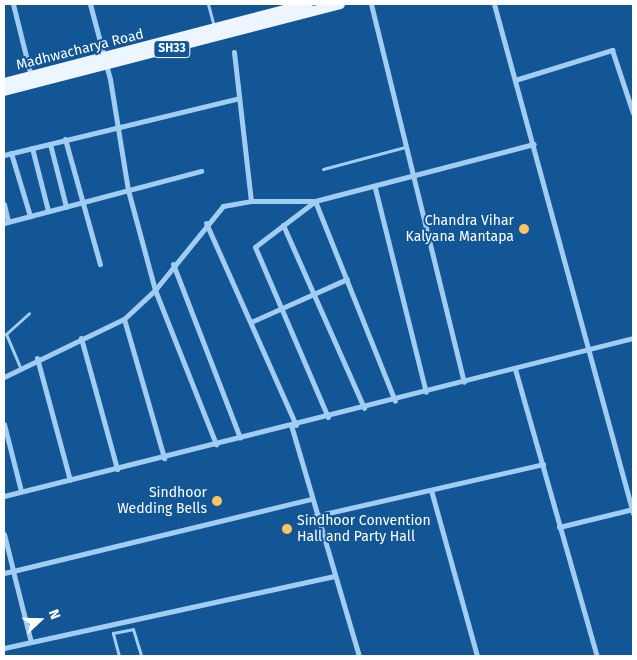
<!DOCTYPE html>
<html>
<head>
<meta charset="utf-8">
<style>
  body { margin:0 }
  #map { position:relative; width:637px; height:660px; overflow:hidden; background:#125695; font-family:"Fira Sans",sans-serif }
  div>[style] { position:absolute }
  .service>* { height:3px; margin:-1.5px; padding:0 1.5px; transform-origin:1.5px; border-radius:1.5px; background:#a1cdf3 }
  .minor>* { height:5px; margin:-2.5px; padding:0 2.5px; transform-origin:2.5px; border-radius:2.5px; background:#a1cdf3 }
  .primary>* { height:10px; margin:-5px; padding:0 5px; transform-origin:5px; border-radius:5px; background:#edf6ff }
  .dots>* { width:14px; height:14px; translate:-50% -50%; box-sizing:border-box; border:2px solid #125695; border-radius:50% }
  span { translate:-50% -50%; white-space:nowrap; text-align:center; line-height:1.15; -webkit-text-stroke:4px #125695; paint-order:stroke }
  .shield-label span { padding:1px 4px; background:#125695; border:1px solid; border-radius:4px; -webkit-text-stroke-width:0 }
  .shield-label { font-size:12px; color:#fff; font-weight:700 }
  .street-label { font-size:14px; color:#fff }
  .poi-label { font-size:14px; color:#fff }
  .right { translate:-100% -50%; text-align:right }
  .left { translate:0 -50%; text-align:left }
  .frame { position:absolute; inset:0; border:5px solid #fff; pointer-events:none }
  .north { position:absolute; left:15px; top:595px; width:50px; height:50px; -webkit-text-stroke:4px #125695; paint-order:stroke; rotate:69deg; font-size:14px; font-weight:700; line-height:20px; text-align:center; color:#fff }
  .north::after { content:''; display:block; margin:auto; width:18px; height:22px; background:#fff; clip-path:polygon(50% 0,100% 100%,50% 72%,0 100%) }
</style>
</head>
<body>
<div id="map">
  <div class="service">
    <i style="left:208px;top:4px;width:24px;rotate:75deg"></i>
    <i style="left:323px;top:169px;width:85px;rotate:-15deg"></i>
    <i style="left:20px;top:367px;width:36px;rotate:-113deg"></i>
    <i style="left:6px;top:334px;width:31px;rotate:-42deg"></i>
    <i style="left:119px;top:656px;width:24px;rotate:-105deg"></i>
    <i style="left:113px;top:633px;width:20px;rotate:-11deg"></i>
    <i style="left:133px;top:629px;width:28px;rotate:73deg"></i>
  </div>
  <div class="minor">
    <i style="left:13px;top:4px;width:74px;rotate:76deg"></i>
    <i style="left:90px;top:4px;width:78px;rotate:75.1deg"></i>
    <i style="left:110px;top:79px;width:112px;rotate:80.8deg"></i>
    <i style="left:128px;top:190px;width:104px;rotate:74.9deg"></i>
    <i style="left:155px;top:290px;width:166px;rotate:68.4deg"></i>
    <i style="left:371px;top:4px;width:389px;rotate:76.2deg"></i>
    <i style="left:494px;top:4px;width:528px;rotate:74.73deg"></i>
    <i style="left:234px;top:52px;width:150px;rotate:83.5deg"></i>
    <i style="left:515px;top:80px;width:102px;rotate:-17.2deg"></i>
    <i style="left:612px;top:50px;width:66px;rotate:71.6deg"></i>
    <i style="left:65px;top:139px;width:130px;rotate:74.4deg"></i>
    <i style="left:50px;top:144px;width:65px;rotate:75.7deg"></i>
    <i style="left:32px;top:148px;width:65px;rotate:75.7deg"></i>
    <i style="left:11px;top:153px;width:66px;rotate:73.2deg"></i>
    <i style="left:4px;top:155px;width:242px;rotate:-13.6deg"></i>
    <i style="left:375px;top:188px;width:210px;rotate:76deg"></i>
    <i style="left:315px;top:201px;width:215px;rotate:68.2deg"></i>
    <i style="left:314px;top:202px;width:74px;rotate:142.7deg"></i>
    <i style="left:255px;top:247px;width:185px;rotate:66.8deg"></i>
    <i style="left:4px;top:204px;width:18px;rotate:77deg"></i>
    <i style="left:4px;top:223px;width:204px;rotate:-14.8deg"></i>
    <i style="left:206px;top:223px;width:221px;rotate:66deg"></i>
    <i style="left:283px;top:225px;width:200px;rotate:66.1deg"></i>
    <i style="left:173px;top:264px;width:186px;rotate:68.9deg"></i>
    <i style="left:124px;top:319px;width:145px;rotate:73.9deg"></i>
    <i style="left:251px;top:322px;width:105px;rotate:-24.1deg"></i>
    <i style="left:81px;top:338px;width:136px;rotate:74.6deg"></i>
    <i style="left:37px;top:358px;width:126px;rotate:74.9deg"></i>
    <i style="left:515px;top:369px;width:298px;rotate:74.1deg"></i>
    <i style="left:4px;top:377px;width:133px;rotate:-25.8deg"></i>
    <i style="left:124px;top:319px;width:42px;rotate:-43.1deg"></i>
    <i style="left:155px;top:290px;width:108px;rotate:-51deg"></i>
    <i style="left:223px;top:206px;width:28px;rotate:-10deg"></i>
    <i style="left:251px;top:201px;width:64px"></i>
    <i style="left:315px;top:201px;width:226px;rotate:-14.6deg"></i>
    <i style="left:4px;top:424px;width:69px;rotate:75.8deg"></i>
    <i style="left:291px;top:425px;width:241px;rotate:73.6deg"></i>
    <i style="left:431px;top:490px;width:172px;rotate:74.5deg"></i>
    <i style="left:4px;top:496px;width:649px;rotate:-14.1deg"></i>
    <i style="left:315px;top:516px;width:234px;rotate:-12.8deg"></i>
    <i style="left:559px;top:527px;width:76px;rotate:-13.7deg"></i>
    <i style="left:4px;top:534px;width:38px;rotate:76deg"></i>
    <i style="left:13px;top:571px;width:307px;rotate:-13.6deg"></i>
    <i style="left:4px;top:573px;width:9px;rotate:-13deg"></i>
    <i style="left:13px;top:571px;width:73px;rotate:75.8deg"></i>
    <i style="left:4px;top:648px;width:337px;rotate:-12.3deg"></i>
  </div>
  <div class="primary">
    <i style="left:4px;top:83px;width:314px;rotate:-14.6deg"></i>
    <i style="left:4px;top:91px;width:347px;rotate:-14.5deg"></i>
  </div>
  <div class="dots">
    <i style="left:524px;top:229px;background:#ffc563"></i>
    <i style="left:217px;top:501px;background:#ffc563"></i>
    <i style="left:287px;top:529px;background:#ffc563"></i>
  </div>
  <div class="shield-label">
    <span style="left:172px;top:49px">SH33</span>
  </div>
  <div class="street-label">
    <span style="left:80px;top:50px;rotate:-14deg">Madhwacharya Road</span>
  </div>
  <div class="poi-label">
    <span class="right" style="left:514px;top:229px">Chandra Vihar<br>Kalyana Mantapa</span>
    <span class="right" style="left:207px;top:501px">Sindhoor<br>Wedding Bells</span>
    <span class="left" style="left:297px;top:529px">Sindhoor Convention<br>Hall and Party Hall</span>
  </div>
  <div class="frame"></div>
  <div class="north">N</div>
</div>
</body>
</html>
